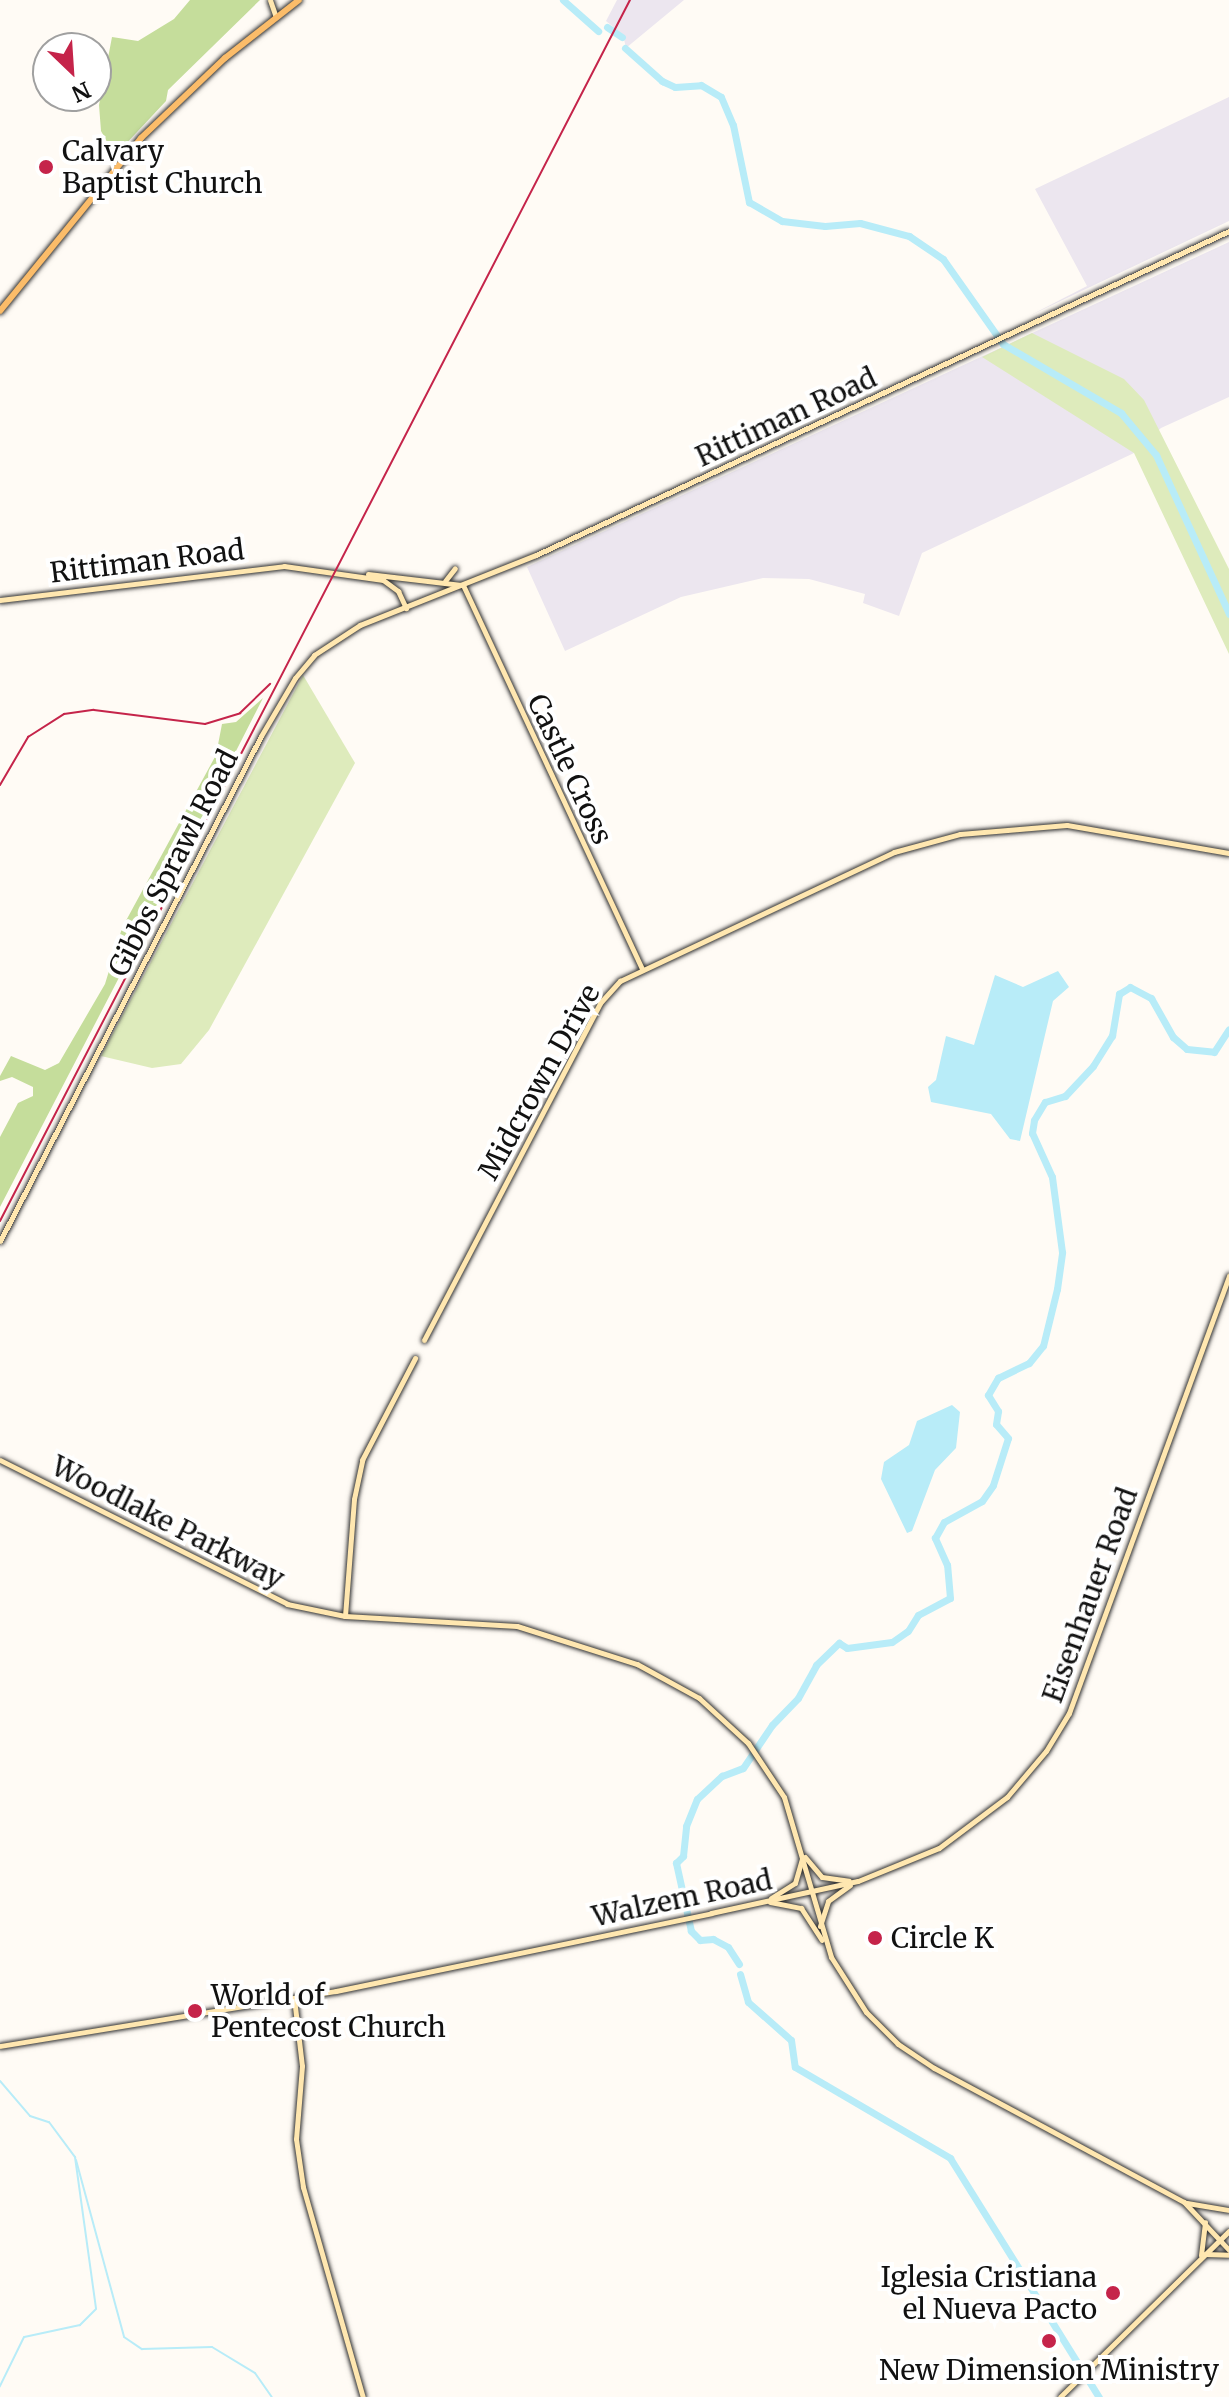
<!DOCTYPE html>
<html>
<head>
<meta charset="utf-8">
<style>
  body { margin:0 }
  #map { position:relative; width:1229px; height:2397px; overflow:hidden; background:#fffbf5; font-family:Merriweather,serif }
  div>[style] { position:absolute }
  .industrial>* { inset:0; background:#ece6ef }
  .green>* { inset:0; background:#deebbc }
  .forest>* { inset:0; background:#c5dd9b }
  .water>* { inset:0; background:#b8ecf8 }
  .stream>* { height:2px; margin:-1px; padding:0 1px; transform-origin:1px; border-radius:1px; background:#b8ecf8 }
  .river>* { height:7px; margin:-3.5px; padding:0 3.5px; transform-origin:3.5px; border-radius:3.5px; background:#b8ecf8 }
  .roads { filter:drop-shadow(0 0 2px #333) drop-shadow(0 0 2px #333) }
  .secondary>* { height:5px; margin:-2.5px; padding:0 2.5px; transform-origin:2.5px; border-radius:2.5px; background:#ffe7b0 }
  .primary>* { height:6px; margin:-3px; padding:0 3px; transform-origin:3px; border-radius:3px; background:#fbbc69 }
  .rail>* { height:2px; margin:-1px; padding:0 1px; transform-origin:1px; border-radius:1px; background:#c5244a }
  .dots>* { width:22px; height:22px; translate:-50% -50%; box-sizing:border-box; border:4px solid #fff; border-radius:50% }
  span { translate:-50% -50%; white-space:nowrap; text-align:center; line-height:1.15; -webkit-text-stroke:8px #fff; paint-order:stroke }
  .poi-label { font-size:28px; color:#111 }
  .left { translate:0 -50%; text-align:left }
  .right { translate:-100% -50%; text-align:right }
  .street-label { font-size:28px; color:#111 }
  .north { position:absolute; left:32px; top:32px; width:80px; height:80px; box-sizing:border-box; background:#fff; border:2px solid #a0a0a0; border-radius:50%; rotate:155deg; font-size:22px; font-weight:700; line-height:32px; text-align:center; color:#111 }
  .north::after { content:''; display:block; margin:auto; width:28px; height:36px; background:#c5244a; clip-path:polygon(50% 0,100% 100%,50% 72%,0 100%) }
</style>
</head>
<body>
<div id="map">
  <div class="industrial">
    <i style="clip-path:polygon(617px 0,684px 0,626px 48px,623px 35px,606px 21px)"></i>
    <i style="clip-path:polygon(1229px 97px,1229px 221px,1029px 316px,1087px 286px,1035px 189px)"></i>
    <i style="clip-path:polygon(1229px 242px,1229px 397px,1161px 428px,1134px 453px,922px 553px,899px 616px,863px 603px,865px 594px,809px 579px,763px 578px,681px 597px,565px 651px,527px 567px)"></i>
  </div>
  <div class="green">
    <i style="clip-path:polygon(1032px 333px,1124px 379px,1144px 400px,1229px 569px,1229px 654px,1134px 453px,982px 357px)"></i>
    <i style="clip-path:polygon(303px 675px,355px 763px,209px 1030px,181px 1064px,152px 1068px,101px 1056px)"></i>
  </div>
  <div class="forest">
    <i style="clip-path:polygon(190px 0,260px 0,168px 90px,166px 101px,123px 147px,111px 149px,101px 131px,99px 105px,112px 37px,138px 41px,174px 19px)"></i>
    <i style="clip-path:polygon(263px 698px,208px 806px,0 1207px,0 1137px,18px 1103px,33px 1096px,33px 1087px,12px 1077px,0 1081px,0 1076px,11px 1056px,45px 1070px,59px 1063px,105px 984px,122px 928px,216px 755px,222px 724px,236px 722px)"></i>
  </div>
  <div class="water">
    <i style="clip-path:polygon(1058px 971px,1069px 987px,1053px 1001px,1020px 1141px,1010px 1139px,991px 1114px,931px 1102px,928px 1087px,936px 1080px,946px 1036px,974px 1045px,995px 975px,1023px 987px)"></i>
    <i style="clip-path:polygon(952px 1405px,960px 1412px,956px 1448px,935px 1470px,912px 1531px,907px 1533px,881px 1479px,884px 1462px,909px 1445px,917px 1421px)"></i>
  </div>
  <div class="stream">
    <i style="left:0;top:2081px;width:46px;rotate:49.4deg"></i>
    <i style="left:30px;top:2116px;width:20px;rotate:18deg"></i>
    <i style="left:49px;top:2122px;width:44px;rotate:53.4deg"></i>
    <i style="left:75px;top:2157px;width:153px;rotate:82.1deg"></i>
    <i style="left:96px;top:2309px;width:23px;rotate:135deg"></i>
    <i style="left:80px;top:2325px;width:57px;rotate:167.9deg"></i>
    <i style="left:24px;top:2337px;width:55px;rotate:116.1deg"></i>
    <i style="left:76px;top:2160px;width:183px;rotate:74.8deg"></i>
    <i style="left:124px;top:2337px;width:22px;rotate:34deg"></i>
    <i style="left:142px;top:2349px;width:70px;rotate:-1.6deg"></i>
    <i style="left:212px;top:2347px;width:50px;rotate:31.2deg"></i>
    <i style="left:255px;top:2373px;width:29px;rotate:55deg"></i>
  </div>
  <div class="river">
    <i style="left:563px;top:0;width:47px;rotate:41.5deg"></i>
    <i style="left:607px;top:27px;width:18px;rotate:34deg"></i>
    <i style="left:625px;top:48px;width:50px;rotate:41.7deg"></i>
    <i style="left:662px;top:81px;width:14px;rotate:25deg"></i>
    <i style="left:675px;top:87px;width:26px;rotate:-4deg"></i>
    <i style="left:701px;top:85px;width:23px;rotate:31deg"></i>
    <i style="left:721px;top:97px;width:30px;rotate:67deg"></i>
    <i style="left:733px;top:125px;width:79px;rotate:78.3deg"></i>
    <i style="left:749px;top:202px;width:38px;rotate:30deg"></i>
    <i style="left:782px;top:221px;width:43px;rotate:6.6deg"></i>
    <i style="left:825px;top:226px;width:35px;rotate:-5deg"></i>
    <i style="left:860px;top:223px;width:51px;rotate:14.9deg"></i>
    <i style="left:909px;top:236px;width:41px;rotate:34.1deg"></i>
    <i style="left:943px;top:259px;width:104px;rotate:54.8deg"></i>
    <i style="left:1003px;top:344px;width:137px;rotate:30.3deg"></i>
    <i style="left:1121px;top:413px;width:55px;rotate:50.2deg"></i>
    <i style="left:1156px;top:455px;width:175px;rotate:65.3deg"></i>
    <i style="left:739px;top:1964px;width:20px;rotate:-123deg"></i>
    <i style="left:728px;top:1947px;width:17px;rotate:-152deg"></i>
    <i style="left:713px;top:1939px;width:13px;rotate:176deg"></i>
    <i style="left:700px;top:1940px;width:13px;rotate:-135deg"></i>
    <i style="left:691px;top:1931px;width:70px;rotate:-102.4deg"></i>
    <i style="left:676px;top:1863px;width:10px;rotate:-45deg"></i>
    <i style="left:683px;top:1856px;width:30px;rotate:-84deg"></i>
    <i style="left:686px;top:1826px;width:29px;rotate:-68deg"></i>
    <i style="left:697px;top:1799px;width:34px;rotate:-43deg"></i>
    <i style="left:722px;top:1776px;width:22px;rotate:-21deg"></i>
    <i style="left:743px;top:1768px;width:52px;rotate:-56deg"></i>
    <i style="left:772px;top:1725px;width:37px;rotate:-46deg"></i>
    <i style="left:798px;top:1698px;width:38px;rotate:-61deg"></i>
    <i style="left:816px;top:1665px;width:32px;rotate:-44deg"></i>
    <i style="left:839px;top:1643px;width:9px;rotate:32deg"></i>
    <i style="left:847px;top:1648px;width:45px;rotate:-7.6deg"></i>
    <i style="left:892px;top:1642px;width:19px;rotate:-35deg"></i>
    <i style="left:908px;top:1631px;width:19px;rotate:-58deg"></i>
    <i style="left:918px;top:1615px;width:36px;rotate:-28deg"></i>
    <i style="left:950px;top:1598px;width:33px;rotate:-95deg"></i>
    <i style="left:947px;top:1565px;width:30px;rotate:-114deg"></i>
    <i style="left:935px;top:1538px;width:18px;rotate:-61deg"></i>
    <i style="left:944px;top:1522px;width:43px;rotate:-28.9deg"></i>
    <i style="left:982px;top:1501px;width:19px;rotate:-55deg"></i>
    <i style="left:993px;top:1485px;width:49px;rotate:-72.3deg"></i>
    <i style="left:1008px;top:1438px;width:18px;rotate:-131deg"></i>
    <i style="left:996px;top:1424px;width:13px;rotate:-81deg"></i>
    <i style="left:998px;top:1411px;width:19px;rotate:-122deg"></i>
    <i style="left:988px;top:1395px;width:20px;rotate:-60deg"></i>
    <i style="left:998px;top:1378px;width:34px;rotate:-26deg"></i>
    <i style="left:1029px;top:1363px;width:22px;rotate:-51deg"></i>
    <i style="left:1043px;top:1346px;width:59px;rotate:-76.2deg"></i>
    <i style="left:1057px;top:1289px;width:37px;rotate:-82deg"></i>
    <i style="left:1062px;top:1252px;width:76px;rotate:-97.6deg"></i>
    <i style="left:1052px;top:1177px;width:48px;rotate:-114.4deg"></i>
    <i style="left:1032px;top:1133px;width:13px;rotate:-81deg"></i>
    <i style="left:1034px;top:1120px;width:21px;rotate:-59deg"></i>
    <i style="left:1045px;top:1102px;width:21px;rotate:-17deg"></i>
    <i style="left:1065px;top:1096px;width:41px;rotate:-47deg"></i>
    <i style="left:1093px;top:1066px;width:36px;rotate:-58deg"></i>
    <i style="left:1112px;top:1036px;width:43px;rotate:-80.5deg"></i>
    <i style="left:1119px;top:994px;width:13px;rotate:-32deg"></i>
    <i style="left:1130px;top:987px;width:24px;rotate:28deg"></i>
    <i style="left:1151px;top:998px;width:45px;rotate:60.6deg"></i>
    <i style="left:1173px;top:1037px;width:18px;rotate:41deg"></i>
    <i style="left:1187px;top:1049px;width:27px;rotate:6deg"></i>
    <i style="left:1214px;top:1052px;width:27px;rotate:-57deg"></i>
    <i style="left:740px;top:1974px;width:29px;rotate:74deg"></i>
    <i style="left:748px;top:2002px;width:57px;rotate:41.5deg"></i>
    <i style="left:791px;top:2040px;width:27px;rotate:82deg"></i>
    <i style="left:795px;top:2067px;width:180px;rotate:30.4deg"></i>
    <i style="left:950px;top:2158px;width:282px;rotate:58.1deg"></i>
  </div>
  <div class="roads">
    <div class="secondary">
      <i style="left:270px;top:0;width:18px;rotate:71deg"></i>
      <i style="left:368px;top:574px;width:94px;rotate:6.7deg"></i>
      <i style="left:445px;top:581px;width:16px;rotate:-52deg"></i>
      <i style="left:463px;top:585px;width:424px;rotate:65deg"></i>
      <i style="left:0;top:600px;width:286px;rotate:-6.8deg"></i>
      <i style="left:284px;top:566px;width:100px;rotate:8deg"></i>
      <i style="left:383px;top:580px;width:19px;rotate:36deg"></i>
      <i style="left:398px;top:591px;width:19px;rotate:65deg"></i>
      <i style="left:0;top:1241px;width:568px;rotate:-62.67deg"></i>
      <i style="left:261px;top:736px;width:67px;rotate:-59.6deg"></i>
      <i style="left:295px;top:678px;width:30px;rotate:-50deg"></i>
      <i style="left:314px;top:655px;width:55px;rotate:-33.1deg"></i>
      <i style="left:360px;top:625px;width:189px;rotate:-21.7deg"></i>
      <i style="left:536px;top:555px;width:765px;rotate:-25.06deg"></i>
      <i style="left:424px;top:1340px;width:380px;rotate:-62.4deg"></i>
      <i style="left:600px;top:1003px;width:30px;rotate:-48deg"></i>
      <i style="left:620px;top:981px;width:303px;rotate:-25.2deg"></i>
      <i style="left:894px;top:852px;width:68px;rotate:-15.3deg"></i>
      <i style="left:960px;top:834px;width:107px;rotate:-4.8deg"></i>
      <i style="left:1067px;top:825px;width:164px;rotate:9.8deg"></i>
      <i style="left:0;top:1460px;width:321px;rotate:26.6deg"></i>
      <i style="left:287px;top:1604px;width:59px;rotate:11.7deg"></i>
      <i style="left:345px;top:1616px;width:172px;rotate:3.3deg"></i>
      <i style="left:517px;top:1626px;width:126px;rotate:17.6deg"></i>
      <i style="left:637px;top:1664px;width:71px;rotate:28.7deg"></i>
      <i style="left:699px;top:1698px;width:67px;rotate:42.6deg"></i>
      <i style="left:748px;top:1743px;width:65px;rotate:56.3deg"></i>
      <i style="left:784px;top:1797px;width:167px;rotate:73.6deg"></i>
      <i style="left:831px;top:1957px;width:65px;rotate:57.5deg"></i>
      <i style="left:866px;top:2012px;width:45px;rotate:45deg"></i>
      <i style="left:898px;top:2044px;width:43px;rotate:33.7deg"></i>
      <i style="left:934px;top:2068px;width:284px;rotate:28.2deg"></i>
      <i style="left:1184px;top:2202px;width:66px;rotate:46.8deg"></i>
      <i style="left:345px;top:1616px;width:117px;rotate:-85.6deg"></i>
      <i style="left:354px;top:1499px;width:40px;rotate:-78deg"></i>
      <i style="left:362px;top:1460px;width:115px;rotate:-62.5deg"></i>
      <i style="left:805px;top:1857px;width:26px;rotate:50deg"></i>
      <i style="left:822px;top:1877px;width:27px;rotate:8deg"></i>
      <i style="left:771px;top:1898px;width:28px;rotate:-32deg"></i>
      <i style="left:795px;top:1883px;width:25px;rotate:-74deg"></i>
      <i style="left:770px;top:1902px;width:32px;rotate:11deg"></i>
      <i style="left:801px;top:1908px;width:38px;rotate:57deg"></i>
      <i style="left:820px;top:1926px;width:26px;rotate:-72deg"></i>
      <i style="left:828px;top:1901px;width:27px;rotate:-36deg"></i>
      <i style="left:294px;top:1998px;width:68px;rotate:83.3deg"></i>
      <i style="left:302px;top:2066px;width:73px;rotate:94.7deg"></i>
      <i style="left:296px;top:2139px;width:49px;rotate:81.7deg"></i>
      <i style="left:303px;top:2187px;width:218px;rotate:74.1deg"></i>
      <i style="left:0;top:2046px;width:340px;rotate:-9.3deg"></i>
      <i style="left:336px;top:1991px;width:383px;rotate:-11.7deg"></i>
      <i style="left:711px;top:1913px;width:150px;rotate:-12.3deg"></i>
      <i style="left:858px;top:1881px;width:87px;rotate:-22.2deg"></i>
      <i style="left:939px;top:1848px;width:85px;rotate:-36.9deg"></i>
      <i style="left:1007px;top:1797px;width:60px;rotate:-49.7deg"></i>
      <i style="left:1046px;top:1751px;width:44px;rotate:-58.8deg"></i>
      <i style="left:1069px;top:1713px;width:466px;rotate:-69.9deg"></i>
      <i style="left:1187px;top:2203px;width:43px;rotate:9.5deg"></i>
      <i style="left:1205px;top:2254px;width:24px;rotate:2deg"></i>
      <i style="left:1201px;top:2255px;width:33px;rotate:-83deg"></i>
      <i style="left:1060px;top:2397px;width:237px;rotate:-44.5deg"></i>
    </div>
    <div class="primary">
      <i style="left:0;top:311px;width:223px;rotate:-50.8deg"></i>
      <i style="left:141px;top:138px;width:116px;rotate:-43.6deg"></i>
      <i style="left:225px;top:58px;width:94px;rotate:-38.1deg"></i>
    </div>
  </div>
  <div class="rail">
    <i style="left:0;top:785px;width:56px;rotate:-59.7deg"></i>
    <i style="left:28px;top:737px;width:43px;rotate:-32.6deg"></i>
    <i style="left:64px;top:714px;width:30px;rotate:-8deg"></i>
    <i style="left:94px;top:710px;width:112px;rotate:7.2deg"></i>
    <i style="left:205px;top:724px;width:37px;rotate:-17deg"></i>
    <i style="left:240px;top:713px;width:42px;rotate:-44deg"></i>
    <i style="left:0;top:1221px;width:1374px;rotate:-62.71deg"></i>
  </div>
  <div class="dots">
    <i style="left:46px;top:167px;background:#c5244a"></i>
    <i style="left:875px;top:1938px;background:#c5244a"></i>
    <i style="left:195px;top:2011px;background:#c5244a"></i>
    <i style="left:1113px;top:2293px;background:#c5244a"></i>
    <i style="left:1049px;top:2341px;background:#c5244a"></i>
  </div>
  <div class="poi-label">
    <span class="left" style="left:62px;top:167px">Calvary<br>Baptist Church</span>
    <span class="left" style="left:891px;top:1938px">Circle K</span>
    <span class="left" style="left:211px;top:2011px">World of<br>Pentecost Church</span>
    <span class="right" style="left:1097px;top:2293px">Iglesia Cristiana<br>el Nueva Pacto</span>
    <span style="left:1049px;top:2370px">New Dimension Ministry</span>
  </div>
  <div class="street-label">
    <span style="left:786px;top:417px;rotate:-25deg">Rittiman Road</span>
    <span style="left:147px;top:561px;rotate:-7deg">Rittiman Road</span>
    <span style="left:570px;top:769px;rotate:65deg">Castle Cross</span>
    <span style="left:173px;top:863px;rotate:-63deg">Gibbs Sprawl Road</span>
    <span style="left:539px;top:1082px;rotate:-61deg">Midcrown Drive</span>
    <span style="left:168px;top:1522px;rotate:27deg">Woodlake Parkway</span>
    <span style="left:1090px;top:1595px;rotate:-70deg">Eisenhauer Road</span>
    <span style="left:682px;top:1898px;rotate:-12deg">Walzem Road</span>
  </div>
  <div class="north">N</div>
</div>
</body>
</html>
